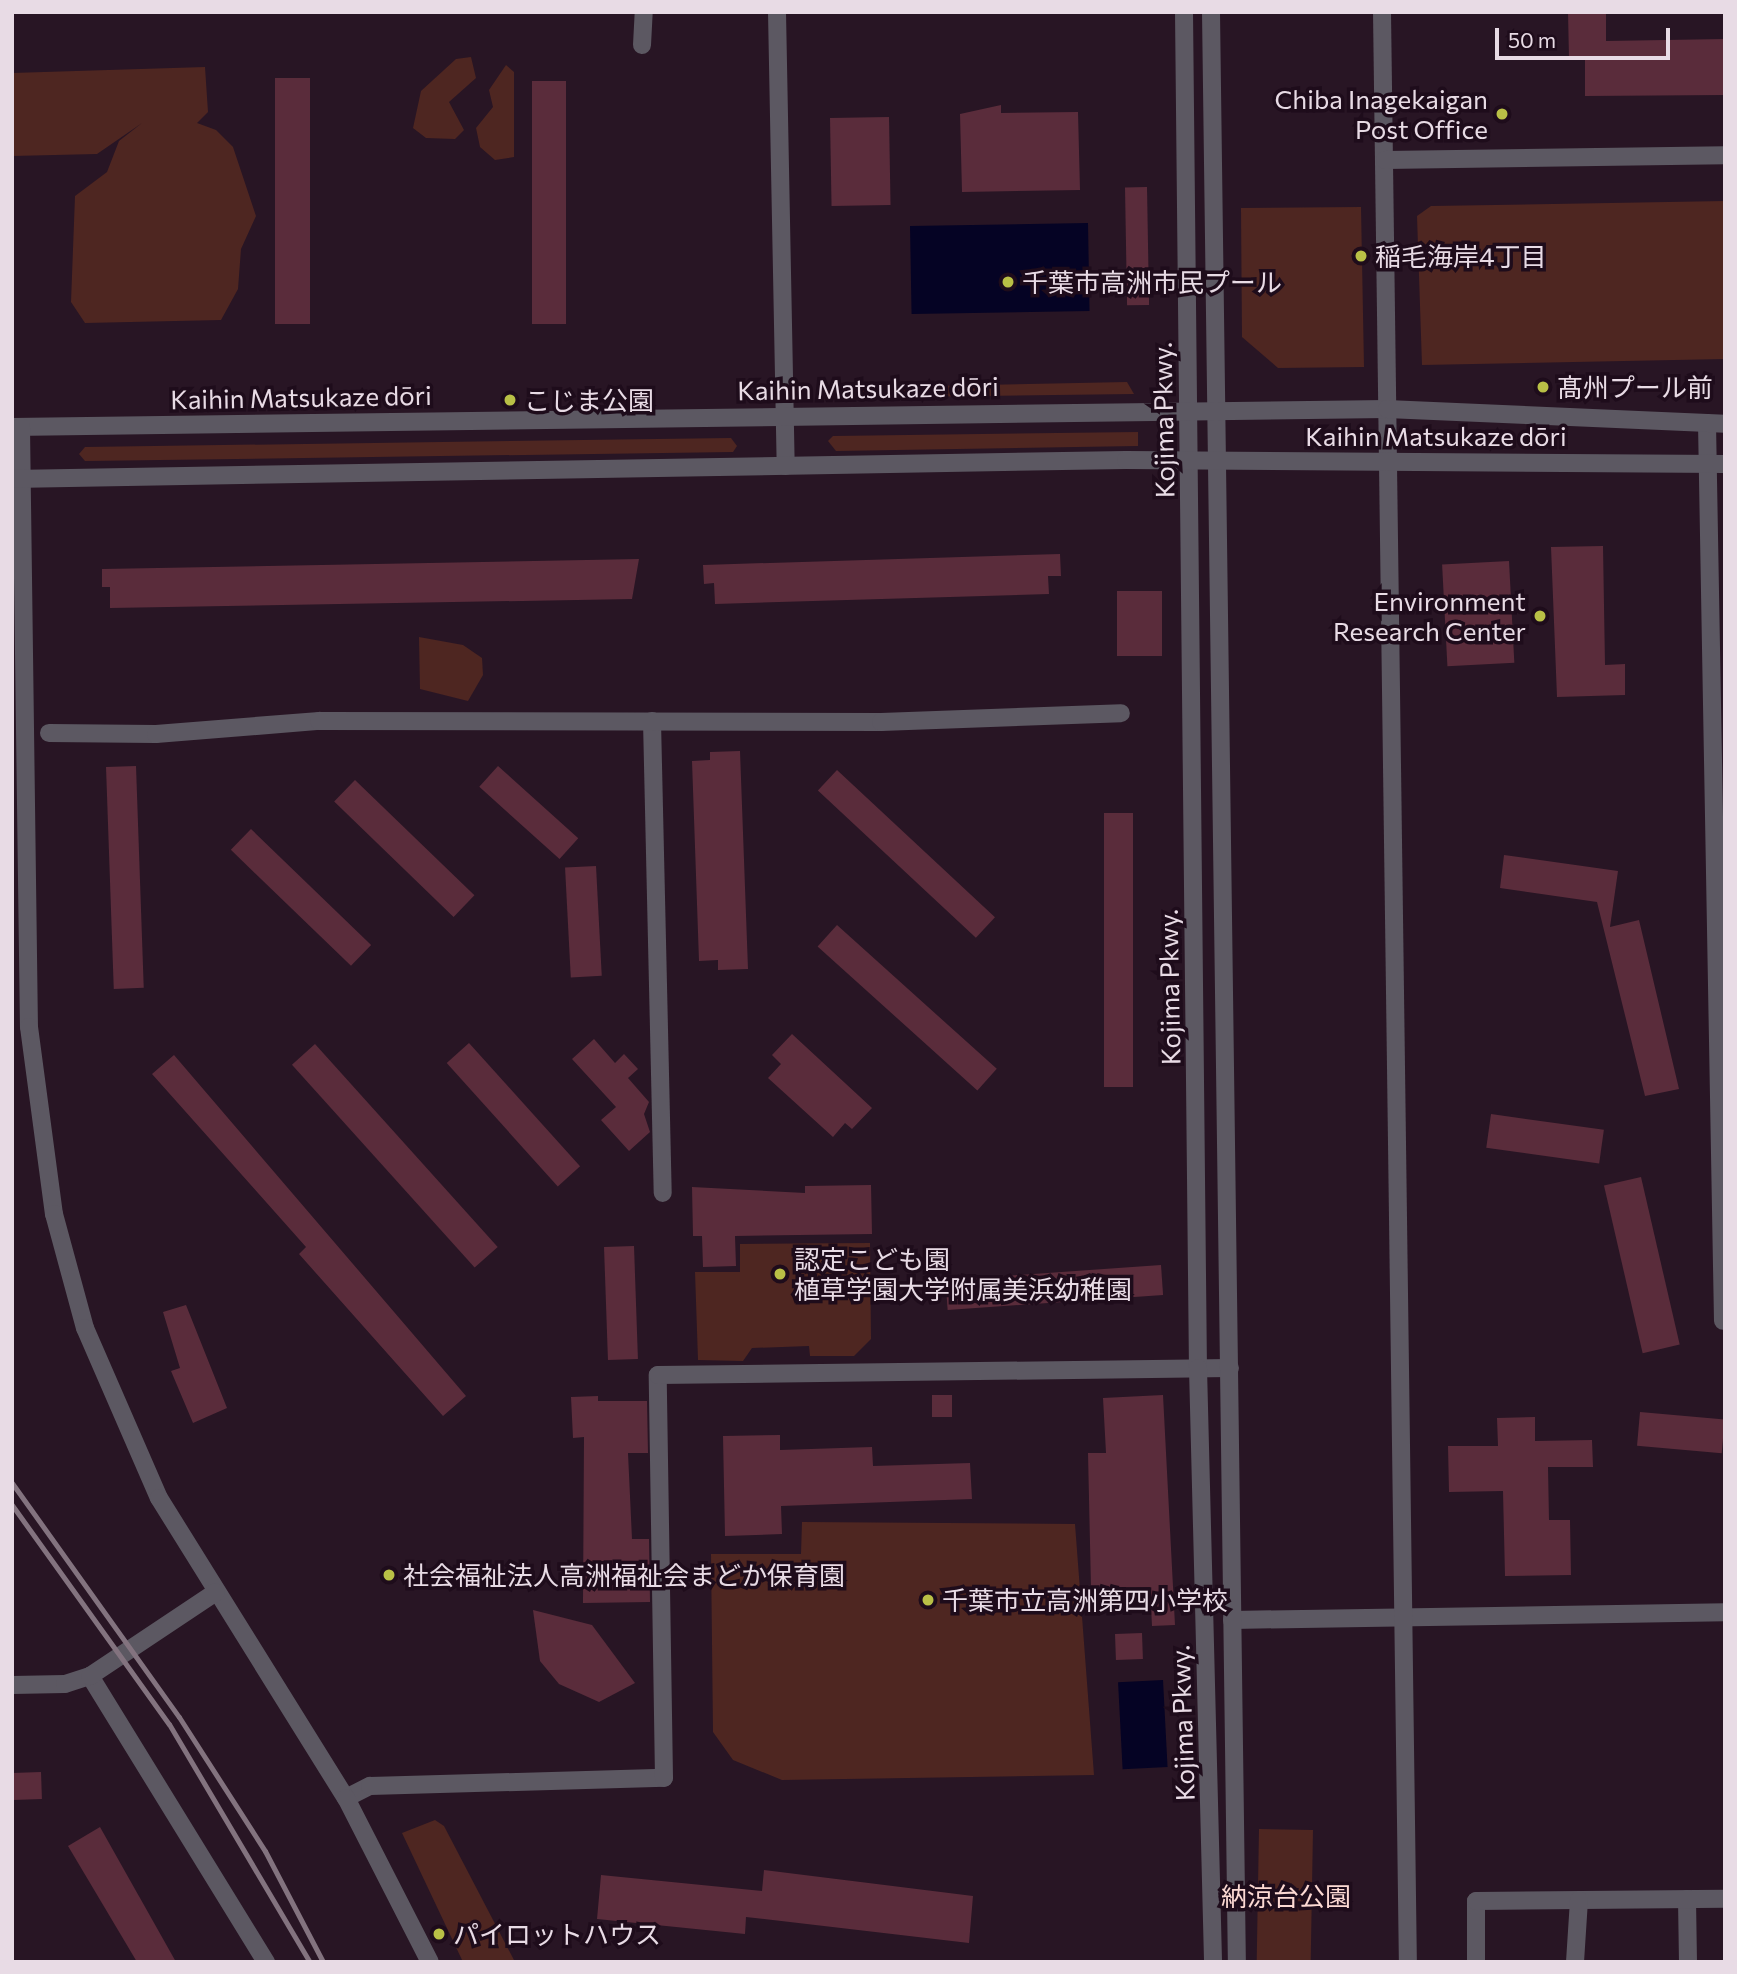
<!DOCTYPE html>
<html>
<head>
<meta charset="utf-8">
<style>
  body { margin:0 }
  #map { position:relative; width:1737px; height:1974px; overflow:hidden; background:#281524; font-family:Commissioner,"Noto Sans JP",sans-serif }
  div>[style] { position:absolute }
  .green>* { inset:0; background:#4e2621; transform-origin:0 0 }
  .water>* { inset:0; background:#050324; transform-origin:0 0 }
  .building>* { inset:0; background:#5a2c3b; transform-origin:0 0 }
  .pedestrian>* { height:18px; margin:-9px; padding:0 9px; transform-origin:9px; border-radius:9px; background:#5c5862 }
  .minor>* { height:18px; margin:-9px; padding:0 9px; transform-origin:9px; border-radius:9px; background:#5c5862 }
  .tertiary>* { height:18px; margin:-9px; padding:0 9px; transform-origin:9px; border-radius:9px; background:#5c5862 }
  .rail>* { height:5px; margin:-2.5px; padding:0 2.5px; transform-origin:2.5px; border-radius:2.5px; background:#83737f }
  .dots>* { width:19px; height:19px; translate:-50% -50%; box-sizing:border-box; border:4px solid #1e0c1b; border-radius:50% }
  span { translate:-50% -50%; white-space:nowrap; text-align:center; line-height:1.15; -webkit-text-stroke:7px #1e0c1b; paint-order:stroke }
  .poi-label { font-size:26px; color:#e8dbe5 }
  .right { translate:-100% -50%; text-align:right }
  .left { translate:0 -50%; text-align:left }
  .street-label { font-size:26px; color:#e8dbe5 }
  .park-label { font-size:26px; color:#fcd9d3 }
  .frame { position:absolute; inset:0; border:14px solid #e8dbe5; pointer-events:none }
  .scale { position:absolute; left:1495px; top:28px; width:175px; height:32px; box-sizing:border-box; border:4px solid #e8dbe5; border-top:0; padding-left:9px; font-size:21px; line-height:24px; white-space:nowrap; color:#e8dbe5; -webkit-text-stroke:5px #1e0c1b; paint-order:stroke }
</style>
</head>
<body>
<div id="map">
  <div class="green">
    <i style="clip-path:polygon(471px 57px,476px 78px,449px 102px,464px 130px,455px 139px,426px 138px,413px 128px,421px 91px,456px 59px)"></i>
    <i style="clip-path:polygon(506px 65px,514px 72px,514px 157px,495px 160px,480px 147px,476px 128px,493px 107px,489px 90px)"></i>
    <i style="clip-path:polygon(205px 67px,208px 112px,197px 123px,216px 130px,233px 147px,256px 216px,241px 249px,238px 289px,221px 320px,85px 323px,71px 302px,75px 196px,107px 172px,119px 141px,142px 123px,97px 154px,12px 156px,12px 73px)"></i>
    <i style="clip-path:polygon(1725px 201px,1725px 359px,1422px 365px,1417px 216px,1431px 206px)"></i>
    <i style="clip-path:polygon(1361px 207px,1364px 367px,1278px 368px,1242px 337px,1241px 208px)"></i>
    <i style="clip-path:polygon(1127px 382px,1134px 394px,834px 398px,833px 388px)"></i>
    <i style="clip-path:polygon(1138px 432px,1138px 446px,836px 451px,828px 441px,833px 436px)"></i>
    <i style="clip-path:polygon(731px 438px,737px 446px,733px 452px,85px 461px,79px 454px,85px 447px)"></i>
    <i style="clip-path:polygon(419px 637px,463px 645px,482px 658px,483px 675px,468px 701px,420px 689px)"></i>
    <i style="clip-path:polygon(870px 1243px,871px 1339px,854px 1356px,810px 1356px,809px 1346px,752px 1348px,743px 1361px,698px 1360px,695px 1272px,740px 1272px,740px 1244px)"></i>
    <i style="clip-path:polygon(802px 1522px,1075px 1524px,1094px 1775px,782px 1780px,733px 1760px,713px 1732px,711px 1554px,801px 1554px)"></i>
    <i style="clip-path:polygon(435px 1820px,444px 1826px,515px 1962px,463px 1962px,402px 1833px)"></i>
    <i style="left:1259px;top:1829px;width:54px;height:133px;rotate:1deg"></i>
  </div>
  <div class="water">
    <i style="left:1088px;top:223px;width:88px;height:178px;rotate:89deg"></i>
    <i style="left:1163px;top:1680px;width:87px;height:45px;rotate:87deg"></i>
  </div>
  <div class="building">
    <i style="clip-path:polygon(1568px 12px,1606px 12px,1606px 41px,1725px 39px,1725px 95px,1585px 96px,1585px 59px,1569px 59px)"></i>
    <i style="left:275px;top:78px;width:35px;height:246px"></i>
    <i style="left:532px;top:81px;width:34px;height:243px"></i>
    <i style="clip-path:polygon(1001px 105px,1001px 113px,1078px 112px,1080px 190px,962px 192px,960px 114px)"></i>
    <i style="left:889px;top:117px;width:88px;height:59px;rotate:89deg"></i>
    <i style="left:1147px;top:187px;width:118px;height:22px;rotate:89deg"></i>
    <i style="clip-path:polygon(1603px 546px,1605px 665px,1625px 664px,1625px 695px,1557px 697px,1551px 547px)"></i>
    <i style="clip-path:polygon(1060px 554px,1061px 576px,1048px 576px,1049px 594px,715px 604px,714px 583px,704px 584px,703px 565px)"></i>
    <i style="clip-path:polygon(639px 559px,632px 599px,110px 608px,110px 587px,102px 587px,102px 569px)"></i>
    <i style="left:1509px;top:561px;width:102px;height:67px;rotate:87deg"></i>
    <i style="left:1117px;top:591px;width:45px;height:65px"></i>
    <i style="clip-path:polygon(740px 751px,748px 969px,718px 970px,718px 960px,699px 961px,692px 761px,710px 760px,710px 752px)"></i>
    <i style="left:136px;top:766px;width:222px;height:30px;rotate:88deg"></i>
    <i style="left:498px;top:766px;width:108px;height:28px;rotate:42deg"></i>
    <i style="left:837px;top:770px;width:216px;height:28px;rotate:43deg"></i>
    <i style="left:355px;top:780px;width:166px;height:30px;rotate:44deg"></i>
    <i style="left:1104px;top:813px;width:29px;height:274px"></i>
    <i style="left:251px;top:829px;width:167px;height:29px;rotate:44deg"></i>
    <i style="clip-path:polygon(1504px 855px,1618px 871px,1610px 927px,1639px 920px,1679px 1089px,1645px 1096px,1597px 902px,1500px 888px)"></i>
    <i style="left:596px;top:866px;width:110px;height:31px;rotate:87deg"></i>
    <i style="left:837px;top:925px;width:215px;height:29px;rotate:42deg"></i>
    <i style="clip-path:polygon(792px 1034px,872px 1108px,852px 1129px,845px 1123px,833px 1137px,768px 1078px,781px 1064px,772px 1055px)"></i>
    <i style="clip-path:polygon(594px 1039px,615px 1063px,624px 1054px,638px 1069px,628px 1078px,649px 1102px,644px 1114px,650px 1132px,629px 1151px,601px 1120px,616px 1107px,572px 1059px)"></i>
    <i style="left:469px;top:1043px;width:166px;height:30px;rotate:48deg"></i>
    <i style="left:315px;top:1044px;width:273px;height:31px;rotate:48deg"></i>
    <i style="clip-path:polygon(174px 1055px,466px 1396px,443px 1416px,299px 1254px,306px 1247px,152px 1074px)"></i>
    <i style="left:1491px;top:1114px;width:114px;height:34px;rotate:8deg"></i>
    <i style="left:1641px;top:1177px;width:172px;height:38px;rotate:77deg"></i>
    <i style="clip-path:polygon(871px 1185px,872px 1234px,735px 1236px,736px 1266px,703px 1267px,702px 1236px,693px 1236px,692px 1187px,805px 1193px,805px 1186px)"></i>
    <i style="left:634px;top:1246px;width:113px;height:30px;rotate:88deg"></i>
    <i style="left:1161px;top:1265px;width:30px;height:216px;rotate:86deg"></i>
    <i style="clip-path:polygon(186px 1305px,227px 1408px,193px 1423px,171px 1371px,180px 1368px,163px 1312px)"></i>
    <i style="left:952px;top:1395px;width:22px;height:20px;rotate:90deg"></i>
    <i style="clip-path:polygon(1163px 1395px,1175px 1625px,1152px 1626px,1150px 1587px,1091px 1588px,1088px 1453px,1106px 1453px,1103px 1398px)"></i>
    <i style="clip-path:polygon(598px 1396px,598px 1401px,647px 1401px,648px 1453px,628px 1453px,632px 1539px,649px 1539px,650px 1602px,583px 1603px,584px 1437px,573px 1438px,571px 1397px)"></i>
    <i style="left:1640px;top:1412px;width:85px;height:34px;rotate:5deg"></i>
    <i style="clip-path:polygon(1535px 1417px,1535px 1441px,1592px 1440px,1593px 1467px,1548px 1467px,1549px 1520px,1570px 1520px,1571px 1575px,1505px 1576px,1503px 1491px,1449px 1492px,1448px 1446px,1498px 1446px,1497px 1418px)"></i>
    <i style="clip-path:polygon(780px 1435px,780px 1450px,872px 1447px,873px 1466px,970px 1463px,972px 1499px,781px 1506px,782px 1534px,725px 1536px,723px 1436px)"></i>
    <i style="clip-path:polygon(533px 1610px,592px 1625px,635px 1683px,599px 1702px,559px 1684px,540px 1661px)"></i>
    <i style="left:1142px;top:1633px;width:26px;height:27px;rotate:88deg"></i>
    <i style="left:41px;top:1772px;width:27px;height:29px;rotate:88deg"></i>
    <i style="clip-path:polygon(100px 1827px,176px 1962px,137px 1962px,68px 1846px)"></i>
    <i style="clip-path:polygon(764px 1870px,973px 1896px,969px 1943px,746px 1917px,745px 1934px,597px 1919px,601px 1875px,762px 1891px)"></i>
  </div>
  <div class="pedestrian">
    <i style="left:642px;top:45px;width:33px;rotate:-87deg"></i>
    <i style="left:652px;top:721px;width:472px;rotate:88.7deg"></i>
    <i style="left:49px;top:733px;width:107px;rotate:0.5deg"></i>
    <i style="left:156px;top:734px;width:164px;rotate:-4.6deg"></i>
    <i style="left:319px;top:721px;width:562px;rotate:0.1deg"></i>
    <i style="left:881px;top:722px;width:240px;rotate:-2.1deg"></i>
  </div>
  <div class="minor">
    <i style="left:777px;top:12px;width:454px;rotate:88.9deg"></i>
    <i style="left:1707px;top:423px;width:898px;rotate:88.98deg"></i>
    <i style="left:1232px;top:1620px;width:493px;rotate:-0.9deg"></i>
    <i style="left:346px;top:1798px;width:27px;rotate:-27deg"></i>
    <i style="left:370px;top:1786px;width:294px;rotate:-1.6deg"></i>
    <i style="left:664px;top:1778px;width:403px;rotate:-90.9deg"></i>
    <i style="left:658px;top:1375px;width:572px;rotate:-0.7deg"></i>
    <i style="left:1687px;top:1899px;width:63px;rotate:89.1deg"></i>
    <i style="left:1476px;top:1962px;width:61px;rotate:-90deg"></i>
    <i style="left:1476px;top:1901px;width:249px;rotate:-0.5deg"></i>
    <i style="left:1575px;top:1962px;width:62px;rotate:-86.3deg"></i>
  </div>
  <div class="tertiary">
    <i style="left:1184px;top:12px;width:1356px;rotate:89.41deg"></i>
    <i style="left:1198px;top:1368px;width:594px;rotate:88.55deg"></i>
    <i style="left:1211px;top:12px;width:1950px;rotate:89.24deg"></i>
    <i style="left:1382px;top:12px;width:1950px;rotate:89.24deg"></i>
    <i style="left:1385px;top:160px;width:340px;rotate:-0.8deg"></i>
    <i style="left:12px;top:427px;width:1375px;rotate:-0.75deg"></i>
    <i style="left:1387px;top:409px;width:338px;rotate:2.5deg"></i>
    <i style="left:21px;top:427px;width:600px;rotate:89.24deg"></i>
    <i style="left:29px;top:1027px;width:189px;rotate:82.4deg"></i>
    <i style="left:54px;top:1214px;width:118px;rotate:74.8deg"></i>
    <i style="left:85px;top:1328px;width:185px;rotate:66.5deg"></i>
    <i style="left:159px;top:1498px;width:354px;rotate:58.1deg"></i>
    <i style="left:346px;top:1798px;width:184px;rotate:62.9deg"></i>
    <i style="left:12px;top:479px;width:1114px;rotate:-0.98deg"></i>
    <i style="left:1126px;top:460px;width:599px;rotate:0.38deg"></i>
    <i style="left:90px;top:1676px;width:336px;rotate:58.4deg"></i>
    <i style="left:12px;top:1685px;width:53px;rotate:-1.1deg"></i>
    <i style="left:65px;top:1684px;width:26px;rotate:-18deg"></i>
    <i style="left:90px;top:1676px;width:151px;rotate:-33.7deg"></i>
  </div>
  <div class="rail">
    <i style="left:12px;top:1483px;width:287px;rotate:54.5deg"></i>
    <i style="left:179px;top:1717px;width:159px;rotate:57.3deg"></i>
    <i style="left:265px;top:1851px;width:125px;rotate:62.4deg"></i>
    <i style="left:12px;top:1505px;width:269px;rotate:54.4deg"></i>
    <i style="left:169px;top:1724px;width:277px;rotate:59.4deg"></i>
  </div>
  <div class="dots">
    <i style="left:1502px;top:114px;background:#b9c046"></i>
    <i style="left:1361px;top:256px;background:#b9c046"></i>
    <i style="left:1008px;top:282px;background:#b9c046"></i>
    <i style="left:1543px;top:387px;background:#b9c046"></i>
    <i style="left:510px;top:400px;background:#b9c046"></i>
    <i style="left:1540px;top:616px;background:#b9c046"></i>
    <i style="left:780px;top:1274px;background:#b9c046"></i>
    <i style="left:389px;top:1575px;background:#b9c046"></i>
    <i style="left:928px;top:1600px;background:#b9c046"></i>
    <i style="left:439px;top:1934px;background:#b9c046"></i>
  </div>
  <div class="poi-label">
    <span class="right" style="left:1488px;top:114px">Chiba Inagekaigan<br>Post Office</span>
    <span class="left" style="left:1375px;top:256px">稲毛海岸4丁目</span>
    <span class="left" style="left:1022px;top:282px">千葉市高洲市民プール</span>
    <span class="left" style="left:1557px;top:387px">髙州プール前</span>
    <span class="left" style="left:524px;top:400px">こじま公園</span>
    <span class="right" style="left:1526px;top:616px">Environment<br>Research Center</span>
    <span class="left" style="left:794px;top:1274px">認定こども園<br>植草学園大学附属美浜幼稚園</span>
    <span class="left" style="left:403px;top:1575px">社会福祉法人高洲福祉会まどか保育園</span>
    <span class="left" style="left:942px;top:1600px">千葉市立高洲第四小学校</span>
    <span class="left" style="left:453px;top:1934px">パイロットハウス</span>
  </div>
  <div class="street-label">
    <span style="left:868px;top:388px;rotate:-1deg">Kaihin Matsukaze dōri</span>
    <span style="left:301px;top:397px;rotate:-1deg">Kaihin Matsukaze dōri</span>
    <span style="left:1163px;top:420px;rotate:-91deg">Kojima Pkwy.</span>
    <span style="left:1436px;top:436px">Kaihin Matsukaze dōri</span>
    <span style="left:1169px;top:987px;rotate:-91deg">Kojima Pkwy.</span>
    <span style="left:1182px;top:1723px;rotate:-92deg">Kojima Pkwy.</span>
  </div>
  <div class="park-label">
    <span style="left:1286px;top:1896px">納涼台公園</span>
  </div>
  <div class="frame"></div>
  <div class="scale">50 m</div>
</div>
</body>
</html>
